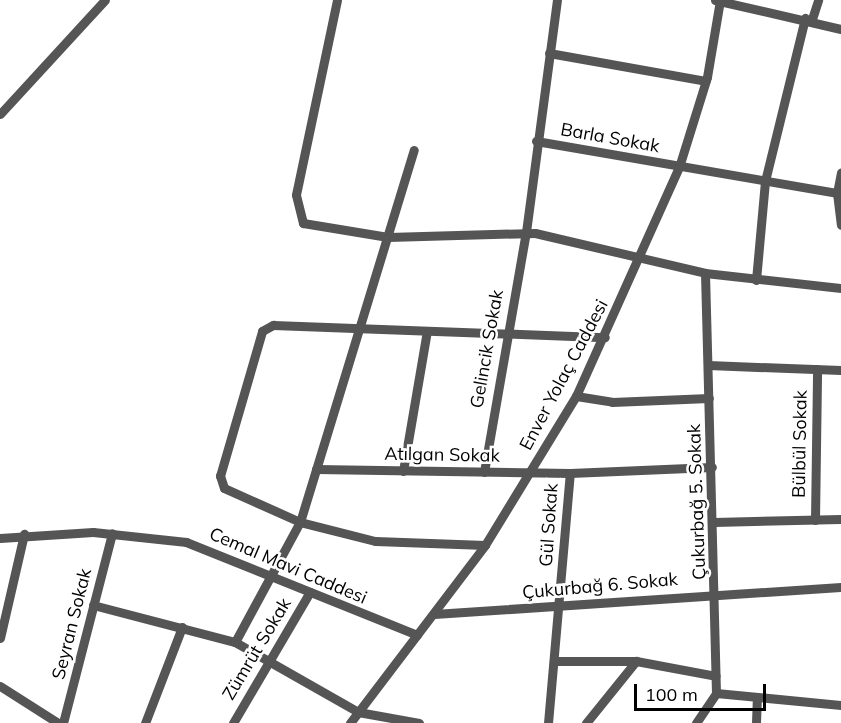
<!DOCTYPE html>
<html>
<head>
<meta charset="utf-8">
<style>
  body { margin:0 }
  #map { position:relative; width:841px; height:723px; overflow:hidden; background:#fff; font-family:Mulish,sans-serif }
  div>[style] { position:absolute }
  .minor>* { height:9px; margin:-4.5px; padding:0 4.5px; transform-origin:4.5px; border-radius:4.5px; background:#555 }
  span { translate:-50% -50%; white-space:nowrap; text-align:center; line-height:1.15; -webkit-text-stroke:5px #fff; paint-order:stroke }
  .street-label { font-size:18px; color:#000 }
  .scale { position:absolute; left:634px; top:684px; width:132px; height:27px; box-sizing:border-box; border:3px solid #000; border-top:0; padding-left:8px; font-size:18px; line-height:21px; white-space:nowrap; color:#000; -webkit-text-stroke:4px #fff; paint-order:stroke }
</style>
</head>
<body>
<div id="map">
  <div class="minor">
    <i style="left:337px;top:0;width:199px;rotate:101.9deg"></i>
    <i style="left:296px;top:195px;width:29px;rotate:76deg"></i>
    <i style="left:303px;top:223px;width:86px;rotate:9.4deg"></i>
    <i style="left:388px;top:237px;width:147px;rotate:-1.6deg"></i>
    <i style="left:535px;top:233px;width:175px;rotate:13.2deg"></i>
    <i style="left:705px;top:273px;width:137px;rotate:6.3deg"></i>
    <i style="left:715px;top:0;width:129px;rotate:13deg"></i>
    <i style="left:812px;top:19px;width:20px;rotate:-72deg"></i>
    <i style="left:549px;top:53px;width:159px;rotate:10.1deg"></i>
    <i style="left:0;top:114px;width:155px;rotate:-47.4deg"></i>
    <i style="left:536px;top:141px;width:305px;rotate:9.8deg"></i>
    <i style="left:837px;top:193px;width:32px;rotate:83deg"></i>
    <i style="left:837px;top:193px;width:21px;rotate:-79deg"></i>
    <i style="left:756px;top:280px;width:99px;rotate:-84.8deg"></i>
    <i style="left:765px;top:181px;width:168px;rotate:-76.2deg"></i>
    <i style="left:708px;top:365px;width:133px;rotate:2.2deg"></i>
    <i style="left:576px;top:396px;width:36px;rotate:9deg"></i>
    <i style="left:612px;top:402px;width:97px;rotate:-2.4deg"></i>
    <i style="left:316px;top:469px;width:254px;rotate:0.9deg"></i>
    <i style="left:570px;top:473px;width:142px;rotate:-2.4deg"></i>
    <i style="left:403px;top:471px;width:142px;rotate:-80.3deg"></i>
    <i style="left:484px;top:472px;width:244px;rotate:-80.1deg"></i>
    <i style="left:526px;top:232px;width:234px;rotate:-82.4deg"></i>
    <i style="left:815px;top:520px;width:151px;rotate:-89.2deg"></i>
    <i style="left:714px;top:522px;width:127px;rotate:-1.4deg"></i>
    <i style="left:0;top:538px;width:93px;rotate:-3.7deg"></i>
    <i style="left:93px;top:532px;width:94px;rotate:6.1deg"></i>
    <i style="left:186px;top:542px;width:249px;rotate:21.9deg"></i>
    <i style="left:485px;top:545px;width:110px;rotate:-177.9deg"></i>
    <i style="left:375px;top:541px;width:77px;rotate:-165.8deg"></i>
    <i style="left:300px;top:522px;width:83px;rotate:-155.9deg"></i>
    <i style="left:224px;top:488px;width:13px;rotate:-108deg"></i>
    <i style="left:220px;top:476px;width:151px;rotate:-73.8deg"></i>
    <i style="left:262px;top:331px;width:13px;rotate:-29deg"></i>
    <i style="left:273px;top:325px;width:332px;rotate:2.1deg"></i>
    <i style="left:93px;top:605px;width:147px;rotate:14.6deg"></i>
    <i style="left:235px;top:642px;width:142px;rotate:29.6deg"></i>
    <i style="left:358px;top:712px;width:62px;rotate:10.2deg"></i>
    <i style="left:434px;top:614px;width:408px;rotate:-3.8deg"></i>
    <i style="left:0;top:638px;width:107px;rotate:-77deg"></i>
    <i style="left:235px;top:642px;width:136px;rotate:-61.6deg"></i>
    <i style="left:300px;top:522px;width:389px;rotate:-73deg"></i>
    <i style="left:554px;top:661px;width:82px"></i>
    <i style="left:636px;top:661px;width:81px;rotate:10.6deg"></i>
    <i style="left:0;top:686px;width:69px;rotate:32.5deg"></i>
    <i style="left:716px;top:693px;width:126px;rotate:5.5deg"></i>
    <i style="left:63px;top:723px;width:196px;rotate:-75.5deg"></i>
    <i style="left:145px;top:723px;width:103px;rotate:-68.9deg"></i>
    <i style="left:233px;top:723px;width:152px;rotate:-59.6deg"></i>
    <i style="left:350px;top:723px;width:223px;rotate:-52.8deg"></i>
    <i style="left:485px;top:545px;width:175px;rotate:-58.6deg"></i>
    <i style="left:576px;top:396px;width:251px;rotate:-65.8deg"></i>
    <i style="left:679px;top:167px;width:94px;rotate:-72.7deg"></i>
    <i style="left:707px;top:77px;width:78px;rotate:-80.4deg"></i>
    <i style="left:548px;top:723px;width:251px;rotate:-85deg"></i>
    <i style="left:586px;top:723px;width:80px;rotate:-51.1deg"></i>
    <i style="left:696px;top:723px;width:36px;rotate:-56deg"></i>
    <i style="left:716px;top:693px;width:420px;rotate:-91.5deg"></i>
    <i style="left:756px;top:723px;width:26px;rotate:-88deg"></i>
  </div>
  <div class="street-label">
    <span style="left:610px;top:138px;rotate:10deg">Barla Sokak</span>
    <span style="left:487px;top:349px;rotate:-80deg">Gelincik Sokak</span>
    <span style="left:564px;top:375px;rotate:-62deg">Enver Yolaç Caddesi</span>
    <span style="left:800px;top:444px;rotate:-89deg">Bülbül Sokak</span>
    <span style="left:442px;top:455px;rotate:1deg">Atılgan Sokak</span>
    <span style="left:697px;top:502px;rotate:-92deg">Çukurbağ 5. Sokak</span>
    <span style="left:549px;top:525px;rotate:-86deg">Gül Sokak</span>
    <span style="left:288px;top:566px;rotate:23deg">Cemal Mavi Caddesi</span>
    <span style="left:600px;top:586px;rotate:-5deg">Çukurbağ 6. Sokak</span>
    <span style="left:72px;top:624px;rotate:-76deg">Seyran Sokak</span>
    <span style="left:257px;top:649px;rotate:-59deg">Zümrüt Sokak</span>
  </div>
  <div class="scale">100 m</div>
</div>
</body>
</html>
